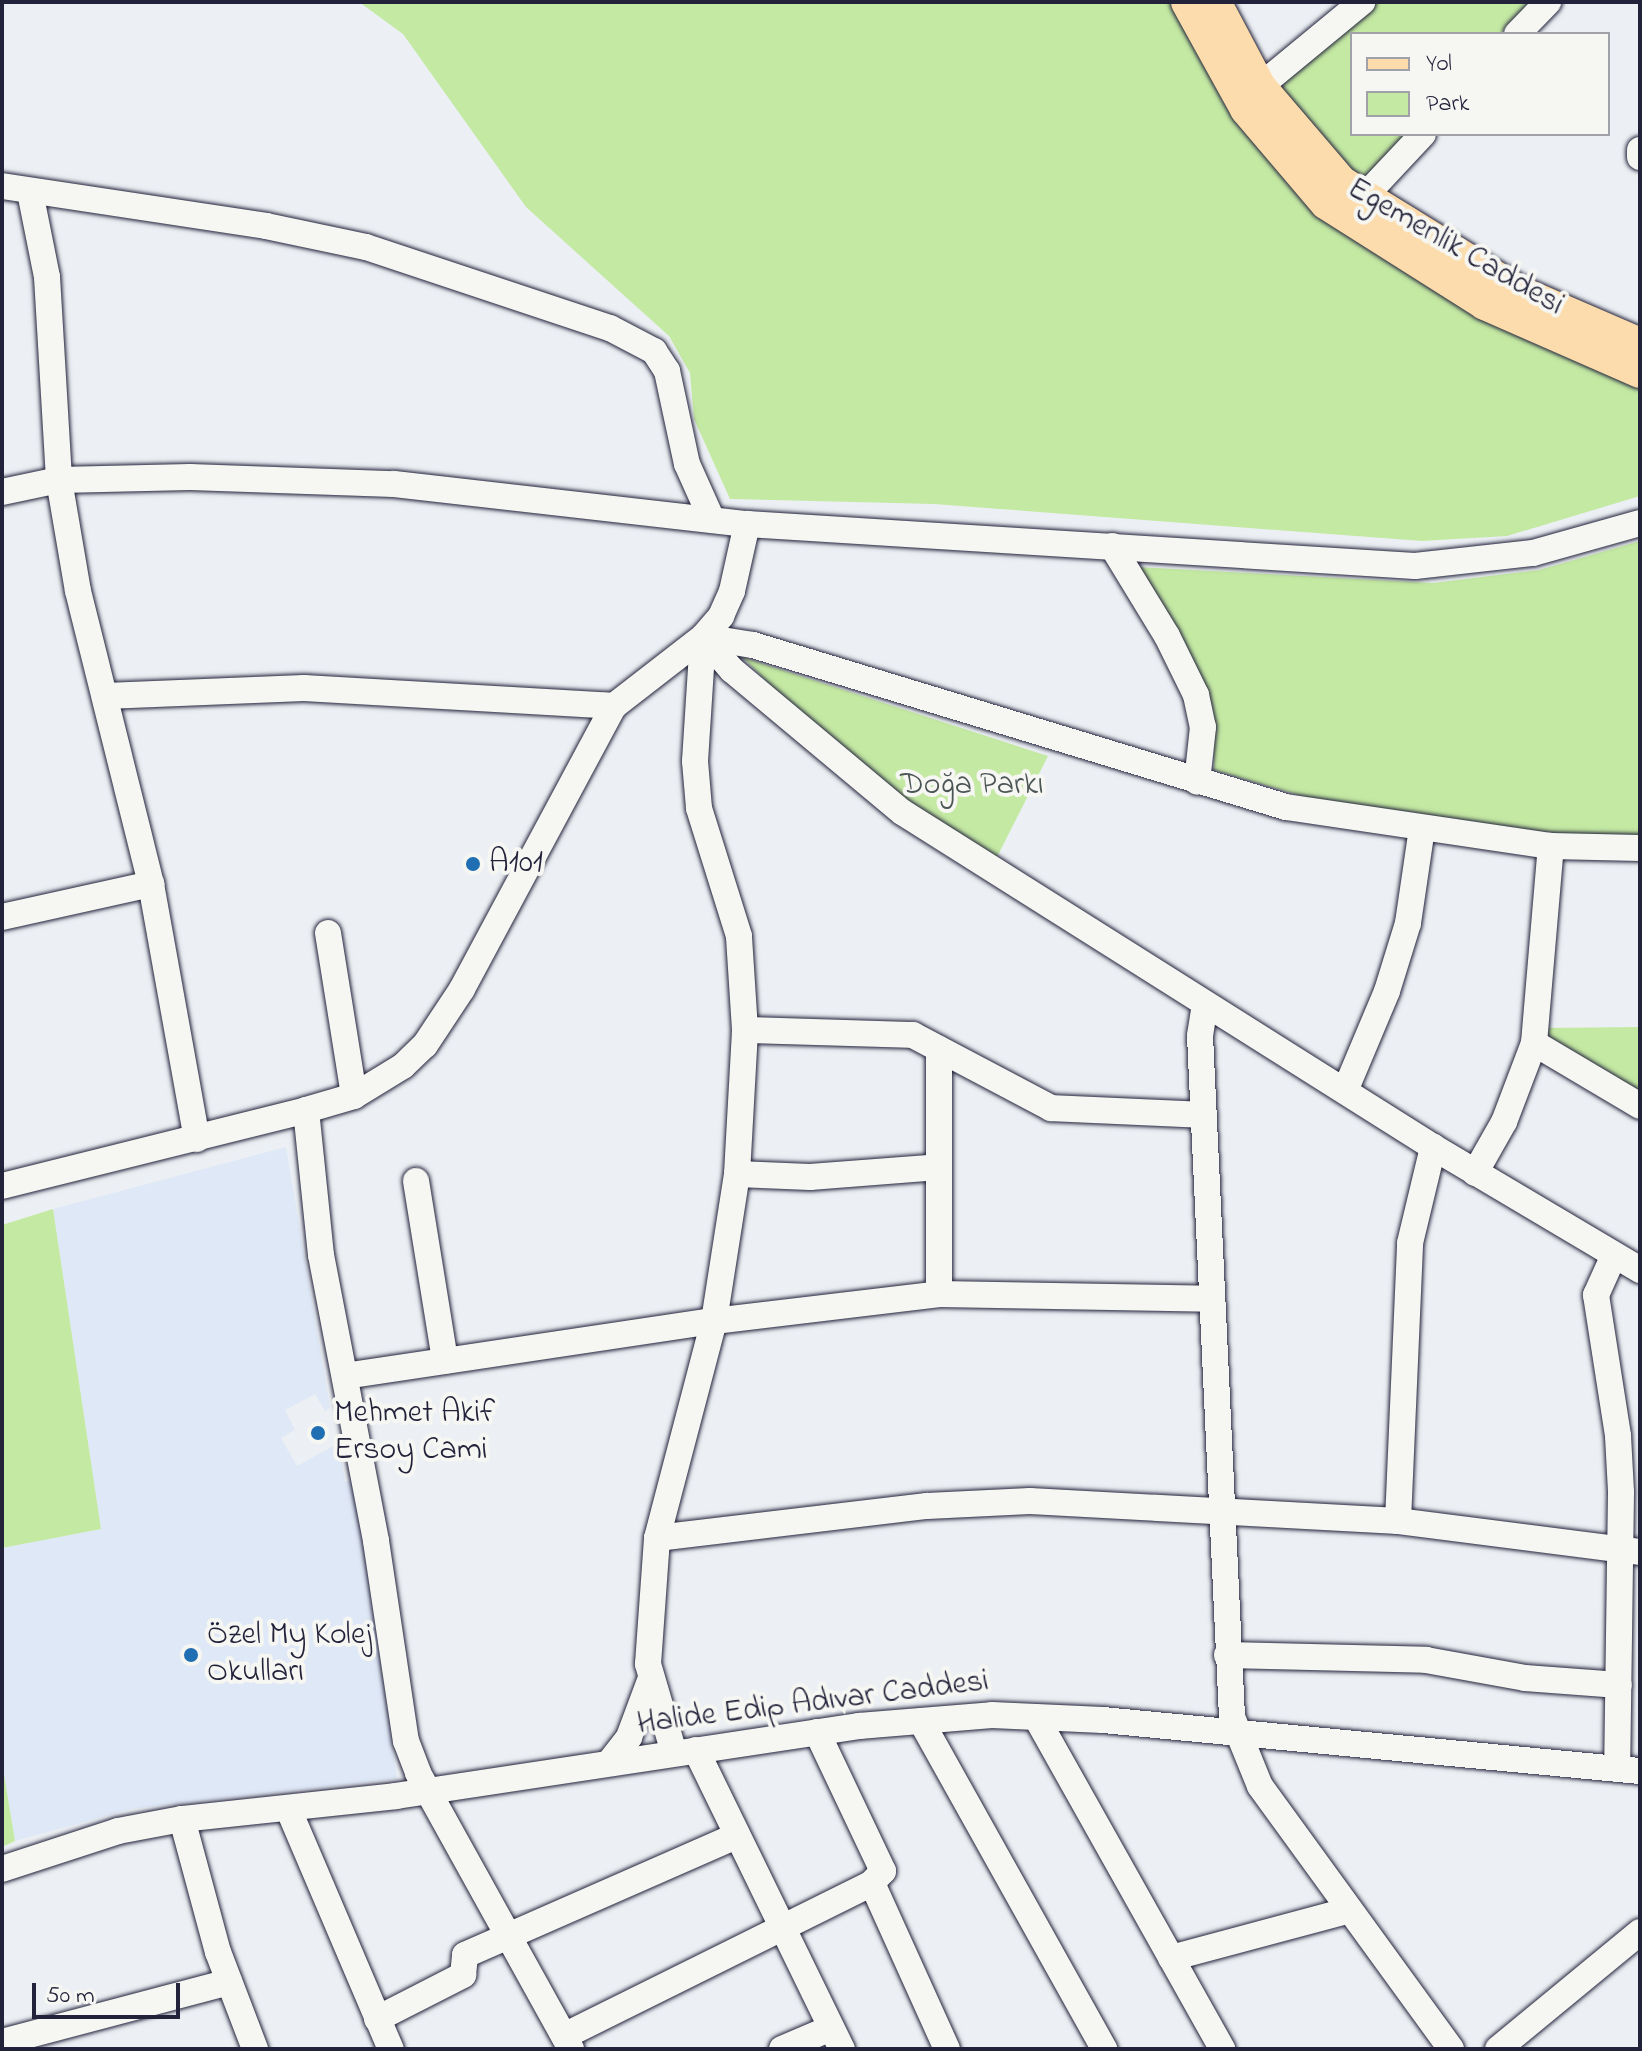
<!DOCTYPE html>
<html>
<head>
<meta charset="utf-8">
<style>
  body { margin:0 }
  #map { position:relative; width:1642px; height:2051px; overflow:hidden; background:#ecf0f4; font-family:"Indie Flower",sans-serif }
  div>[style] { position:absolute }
  .built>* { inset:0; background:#dfe8f6 }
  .green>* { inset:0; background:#c4e9a3 }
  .roads { filter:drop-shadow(0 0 2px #22223b) drop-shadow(0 0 2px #22223b) }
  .minor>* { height:26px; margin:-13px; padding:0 13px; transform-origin:13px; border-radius:13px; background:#f6f6f2 }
  .major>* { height:34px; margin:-17px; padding:0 17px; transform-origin:17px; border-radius:17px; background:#fcdcac }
  .dots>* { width:22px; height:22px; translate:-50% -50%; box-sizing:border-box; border:4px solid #f6f6f2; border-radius:50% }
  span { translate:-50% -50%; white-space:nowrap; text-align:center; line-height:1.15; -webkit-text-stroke:8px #f6f6f2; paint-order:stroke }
  .street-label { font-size:32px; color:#22223b }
  .park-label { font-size:32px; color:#4a5455 }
  .poi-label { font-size:32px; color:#22223b }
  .left { translate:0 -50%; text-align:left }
  .frame { position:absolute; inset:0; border:4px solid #22223b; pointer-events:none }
  .legend { position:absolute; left:1350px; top:32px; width:260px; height:104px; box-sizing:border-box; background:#f6f6f2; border:2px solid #a1a1a9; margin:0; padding:10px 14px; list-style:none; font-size:24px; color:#22223b }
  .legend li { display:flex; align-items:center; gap:16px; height:40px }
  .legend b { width:40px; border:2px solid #a1a1a9 }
  .scale { position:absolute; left:32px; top:1983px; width:148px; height:36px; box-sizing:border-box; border:4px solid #22223b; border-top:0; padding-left:10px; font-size:24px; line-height:28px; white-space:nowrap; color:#22223b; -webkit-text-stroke:6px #f6f6f2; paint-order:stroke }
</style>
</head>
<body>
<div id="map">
  <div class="built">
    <i style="clip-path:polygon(286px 1147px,330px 1408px,325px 1411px,315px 1394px,285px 1410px,295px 1430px,281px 1438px,297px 1466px,339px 1443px,345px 1482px,354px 1480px,397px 1779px,131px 1809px,15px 1841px,2px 1762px,2px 1548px,101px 1529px,53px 1209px)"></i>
  </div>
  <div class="green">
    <i style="clip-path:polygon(359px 2px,1172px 2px,1215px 86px,1640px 384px,1640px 496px,1507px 536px,1422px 541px,934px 504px,730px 499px,694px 419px,690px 373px,669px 336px,526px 207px,403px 34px)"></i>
    <i style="clip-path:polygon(1379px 2px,1529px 2px,1500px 34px,1352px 34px,1352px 134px,1410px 134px,1363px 183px,1276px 86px)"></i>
    <i style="clip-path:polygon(1640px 541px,1640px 838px,1576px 836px,1329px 804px,1214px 770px,1214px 729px,1138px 567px,1433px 583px,1539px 570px)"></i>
    <i style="clip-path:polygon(742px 657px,1048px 756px,996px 859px,949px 832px,819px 733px)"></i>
    <i style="clip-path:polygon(1640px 1027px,1640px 1091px,1543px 1033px,1543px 1028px)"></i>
    <i style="clip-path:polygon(53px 1209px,101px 1529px,2px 1548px,2px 1225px)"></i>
    <i style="clip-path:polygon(2px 1762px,15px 1841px,2px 1847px)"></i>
  </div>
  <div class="roads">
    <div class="minor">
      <i style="left:1517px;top:34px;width:45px;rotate:-45.9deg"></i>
      <i style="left:1259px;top:87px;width:134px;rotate:-39.5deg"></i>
      <i style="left:1640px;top:150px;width:7px;rotate:90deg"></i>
      <i style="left:2px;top:186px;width:267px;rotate:8.6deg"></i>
      <i style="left:266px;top:226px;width:102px;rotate:11.9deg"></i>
      <i style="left:366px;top:247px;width:257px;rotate:18.4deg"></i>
      <i style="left:610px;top:328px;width:50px;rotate:27.6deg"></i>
      <i style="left:654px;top:351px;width:24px;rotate:57deg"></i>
      <i style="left:667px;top:371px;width:95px;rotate:77.9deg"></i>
      <i style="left:687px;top:464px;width:61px;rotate:65.9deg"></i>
      <i style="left:30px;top:192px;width:87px;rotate:78.7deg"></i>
      <i style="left:47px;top:277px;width:203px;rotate:86.6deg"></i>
      <i style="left:59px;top:480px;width:113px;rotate:80.3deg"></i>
      <i style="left:78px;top:591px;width:302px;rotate:76deg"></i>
      <i style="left:151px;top:884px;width:259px;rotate:79.8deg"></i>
      <i style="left:1362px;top:199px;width:89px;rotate:-46.8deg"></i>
      <i style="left:2px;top:492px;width:58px;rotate:-11.9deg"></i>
      <i style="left:59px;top:480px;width:131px;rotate:-1.3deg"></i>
      <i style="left:190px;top:477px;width:204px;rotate:2deg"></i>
      <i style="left:394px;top:484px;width:355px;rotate:6.5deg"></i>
      <i style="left:747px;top:524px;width:669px;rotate:3.6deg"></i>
      <i style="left:1415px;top:566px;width:119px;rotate:-6.3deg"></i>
      <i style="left:1533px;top:553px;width:111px;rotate:-15.7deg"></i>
      <i style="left:1112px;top:546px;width:105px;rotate:58.6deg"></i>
      <i style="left:1167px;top:636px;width:66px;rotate:63.8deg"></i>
      <i style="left:1196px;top:695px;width:33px;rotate:78deg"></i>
      <i style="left:1203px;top:727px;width:55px;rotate:96.2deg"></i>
      <i style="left:703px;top:637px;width:44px;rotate:48.7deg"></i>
      <i style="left:732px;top:670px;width:222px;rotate:39.9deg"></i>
      <i style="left:902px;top:812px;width:628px;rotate:32.25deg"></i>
      <i style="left:1433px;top:1147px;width:241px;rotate:30.7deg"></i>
      <i style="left:703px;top:637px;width:51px;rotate:9.1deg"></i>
      <i style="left:753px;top:645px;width:557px;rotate:16.91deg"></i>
      <i style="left:1286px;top:807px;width:268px;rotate:8.4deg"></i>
      <i style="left:1551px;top:846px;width:89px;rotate:1.3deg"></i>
      <i style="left:105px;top:696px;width:199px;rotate:-2.3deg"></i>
      <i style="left:304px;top:688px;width:311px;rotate:3.3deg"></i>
      <i style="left:2px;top:917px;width:153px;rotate:-12.5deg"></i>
      <i style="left:328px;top:933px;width:165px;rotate:80.9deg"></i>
      <i style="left:1205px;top:1004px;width:32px;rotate:99deg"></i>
      <i style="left:1200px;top:1036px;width:682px;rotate:87.31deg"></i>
      <i style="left:1232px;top:1717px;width:74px;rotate:67.9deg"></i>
      <i style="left:1260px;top:1786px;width:325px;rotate:54deg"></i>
      <i style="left:745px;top:1030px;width:168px;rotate:1.7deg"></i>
      <i style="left:913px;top:1035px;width:156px;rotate:27.9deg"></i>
      <i style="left:1051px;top:1108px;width:153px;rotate:2.6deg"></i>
      <i style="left:1534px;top:1043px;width:123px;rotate:30.7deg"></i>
      <i style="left:1345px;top:1091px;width:108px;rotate:-67.2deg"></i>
      <i style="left:1387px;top:991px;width:71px;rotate:-72.8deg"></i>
      <i style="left:1408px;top:923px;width:96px;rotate:-81.6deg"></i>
      <i style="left:306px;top:1110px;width:146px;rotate:84.1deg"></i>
      <i style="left:321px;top:1255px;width:291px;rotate:79.1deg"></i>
      <i style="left:376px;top:1541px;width:202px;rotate:81.5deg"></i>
      <i style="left:406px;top:1741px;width:34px;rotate:69deg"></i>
      <i style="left:418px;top:1773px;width:316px;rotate:61deg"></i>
      <i style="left:1475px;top:1173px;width:59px;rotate:-60.4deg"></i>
      <i style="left:1504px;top:1122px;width:85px;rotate:-69.2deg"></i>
      <i style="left:1534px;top:1043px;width:198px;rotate:-85.1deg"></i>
      <i style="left:737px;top:1174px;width:73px;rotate:2.4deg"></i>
      <i style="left:810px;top:1177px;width:129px;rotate:-4.4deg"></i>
      <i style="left:416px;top:1181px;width:182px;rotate:80.8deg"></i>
      <i style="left:2px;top:1186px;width:313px;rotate:-14deg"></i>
      <i style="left:306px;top:1110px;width:50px;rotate:-16.3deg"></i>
      <i style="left:354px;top:1096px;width:57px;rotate:-31.5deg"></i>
      <i style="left:403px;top:1066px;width:30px;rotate:-44deg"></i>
      <i style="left:425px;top:1045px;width:67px;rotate:-56.5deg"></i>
      <i style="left:462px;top:989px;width:321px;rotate:-61.8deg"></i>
      <i style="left:614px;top:706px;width:113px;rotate:-37.8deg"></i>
      <i style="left:703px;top:637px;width:28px;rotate:-49deg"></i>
      <i style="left:721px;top:616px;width:27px;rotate:-66deg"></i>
      <i style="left:732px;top:591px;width:69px;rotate:-77.4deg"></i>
      <i style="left:1614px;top:1255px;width:44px;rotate:114.2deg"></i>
      <i style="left:1596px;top:1295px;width:143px;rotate:81.1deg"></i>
      <i style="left:1618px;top:1436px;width:56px;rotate:86.9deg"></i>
      <i style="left:1621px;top:1492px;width:277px;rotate:90.8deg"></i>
      <i style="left:939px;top:1294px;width:245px;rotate:-90deg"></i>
      <i style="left:345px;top:1376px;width:373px;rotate:-8.5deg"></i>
      <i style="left:714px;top:1321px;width:227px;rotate:-6.8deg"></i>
      <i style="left:939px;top:1294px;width:273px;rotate:1deg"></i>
      <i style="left:1398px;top:1521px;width:278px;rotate:-87.5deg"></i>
      <i style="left:1410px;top:1243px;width:99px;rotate:-76.5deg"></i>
      <i style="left:657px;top:1538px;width:272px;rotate:-6.8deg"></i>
      <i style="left:927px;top:1506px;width:103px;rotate:-2.8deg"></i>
      <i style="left:1030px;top:1501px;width:369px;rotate:3.1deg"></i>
      <i style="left:1398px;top:1521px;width:244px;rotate:7.3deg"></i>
      <i style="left:1227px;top:1655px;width:199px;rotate:1.4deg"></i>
      <i style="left:1426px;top:1660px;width:101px;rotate:10.3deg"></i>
      <i style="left:1525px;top:1678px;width:94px;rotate:4.3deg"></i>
      <i style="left:1036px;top:1717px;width:381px;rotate:60.7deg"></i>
      <i style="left:921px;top:1721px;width:376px;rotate:60.8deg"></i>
      <i style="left:817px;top:1732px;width:154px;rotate:64.6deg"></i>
      <i style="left:883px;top:1871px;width:16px;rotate:133deg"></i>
      <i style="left:696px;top:1750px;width:333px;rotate:64deg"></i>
      <i style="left:674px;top:1753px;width:93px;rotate:-106.3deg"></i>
      <i style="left:648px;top:1664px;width:126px;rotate:-85.9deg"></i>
      <i style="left:657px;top:1538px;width:224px;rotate:-75.3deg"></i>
      <i style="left:714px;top:1321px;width:149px;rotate:-81.1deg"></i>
      <i style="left:737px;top:1174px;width:144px;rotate:-86.8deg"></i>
      <i style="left:745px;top:1030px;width:94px;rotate:-93.7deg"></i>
      <i style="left:739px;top:936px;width:134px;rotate:-107.4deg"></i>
      <i style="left:699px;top:808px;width:47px;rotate:-94.9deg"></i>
      <i style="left:695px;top:761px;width:124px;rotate:-86.3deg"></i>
      <i style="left:609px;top:1763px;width:33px;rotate:-52deg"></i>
      <i style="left:629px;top:1737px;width:63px;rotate:-69.6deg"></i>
      <i style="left:288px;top:1808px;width:262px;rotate:66.9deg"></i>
      <i style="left:182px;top:1819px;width:138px;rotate:74.9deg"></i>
      <i style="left:218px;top:1952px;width:104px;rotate:69.1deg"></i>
      <i style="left:2px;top:1869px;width:122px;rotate:-18.1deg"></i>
      <i style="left:118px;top:1831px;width:65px;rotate:-10.6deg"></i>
      <i style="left:182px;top:1819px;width:215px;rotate:-6.1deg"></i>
      <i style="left:396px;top:1796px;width:468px;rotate:-8.6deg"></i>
      <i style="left:859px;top:1726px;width:133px;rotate:-4.7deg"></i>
      <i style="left:992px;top:1715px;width:111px;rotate:2.6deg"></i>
      <i style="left:1103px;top:1720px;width:539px;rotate:5.43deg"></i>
      <i style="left:1171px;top:1958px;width:185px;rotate:-15deg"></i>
      <i style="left:377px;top:2019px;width:97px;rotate:-27.1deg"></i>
      <i style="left:463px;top:1975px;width:20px;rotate:-84deg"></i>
      <i style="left:465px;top:1955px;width:296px;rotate:-23.7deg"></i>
      <i style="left:564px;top:2036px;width:344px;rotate:-26.4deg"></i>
      <i style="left:872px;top:1883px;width:182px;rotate:65.7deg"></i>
      <i style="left:2px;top:2042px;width:235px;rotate:-14.8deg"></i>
      <i style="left:782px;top:2049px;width:53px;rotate:-23.2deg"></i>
      <i style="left:1498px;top:2049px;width:184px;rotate:-39.5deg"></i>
    </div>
    <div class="major">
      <i style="left:1188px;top:2px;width:122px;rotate:61.1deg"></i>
      <i style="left:1247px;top:109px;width:123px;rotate:49.6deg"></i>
      <i style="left:1327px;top:203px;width:187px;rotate:32.3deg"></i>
      <i style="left:1485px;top:303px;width:169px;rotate:23.7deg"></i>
      <i style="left:1214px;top:2px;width:96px;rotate:62.1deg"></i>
      <i style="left:1259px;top:87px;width:126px;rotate:49.5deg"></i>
      <i style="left:1341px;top:183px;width:210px;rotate:31.6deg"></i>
      <i style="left:1520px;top:293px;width:131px;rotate:23.4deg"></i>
    </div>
  </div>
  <div class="dots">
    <i style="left:473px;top:864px;background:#1f6fb2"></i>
    <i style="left:318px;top:1433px;background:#1f6fb2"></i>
    <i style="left:191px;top:1655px;background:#1f6fb2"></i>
  </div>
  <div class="street-label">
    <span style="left:1455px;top:248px;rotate:30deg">Egemenlik Caddesi</span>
    <span style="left:813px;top:1704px;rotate:-7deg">Halide Edip Adıvar Caddesi</span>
  </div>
  <div class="park-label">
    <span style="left:972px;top:786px">Doğa Parkı</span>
  </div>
  <div class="poi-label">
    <span class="left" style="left:489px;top:864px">A101</span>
    <span class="left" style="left:334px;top:1433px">Mehmet Akif<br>Ersoy Cami</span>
    <span class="left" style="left:207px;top:1655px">Özel My Kolej<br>Okulları</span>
  </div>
  <div class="frame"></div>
  <ul class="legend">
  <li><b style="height:10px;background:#fcdcac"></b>Yol</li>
  <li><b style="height:22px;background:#c4e9a3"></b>Park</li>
  </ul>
  <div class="scale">50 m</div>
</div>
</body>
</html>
